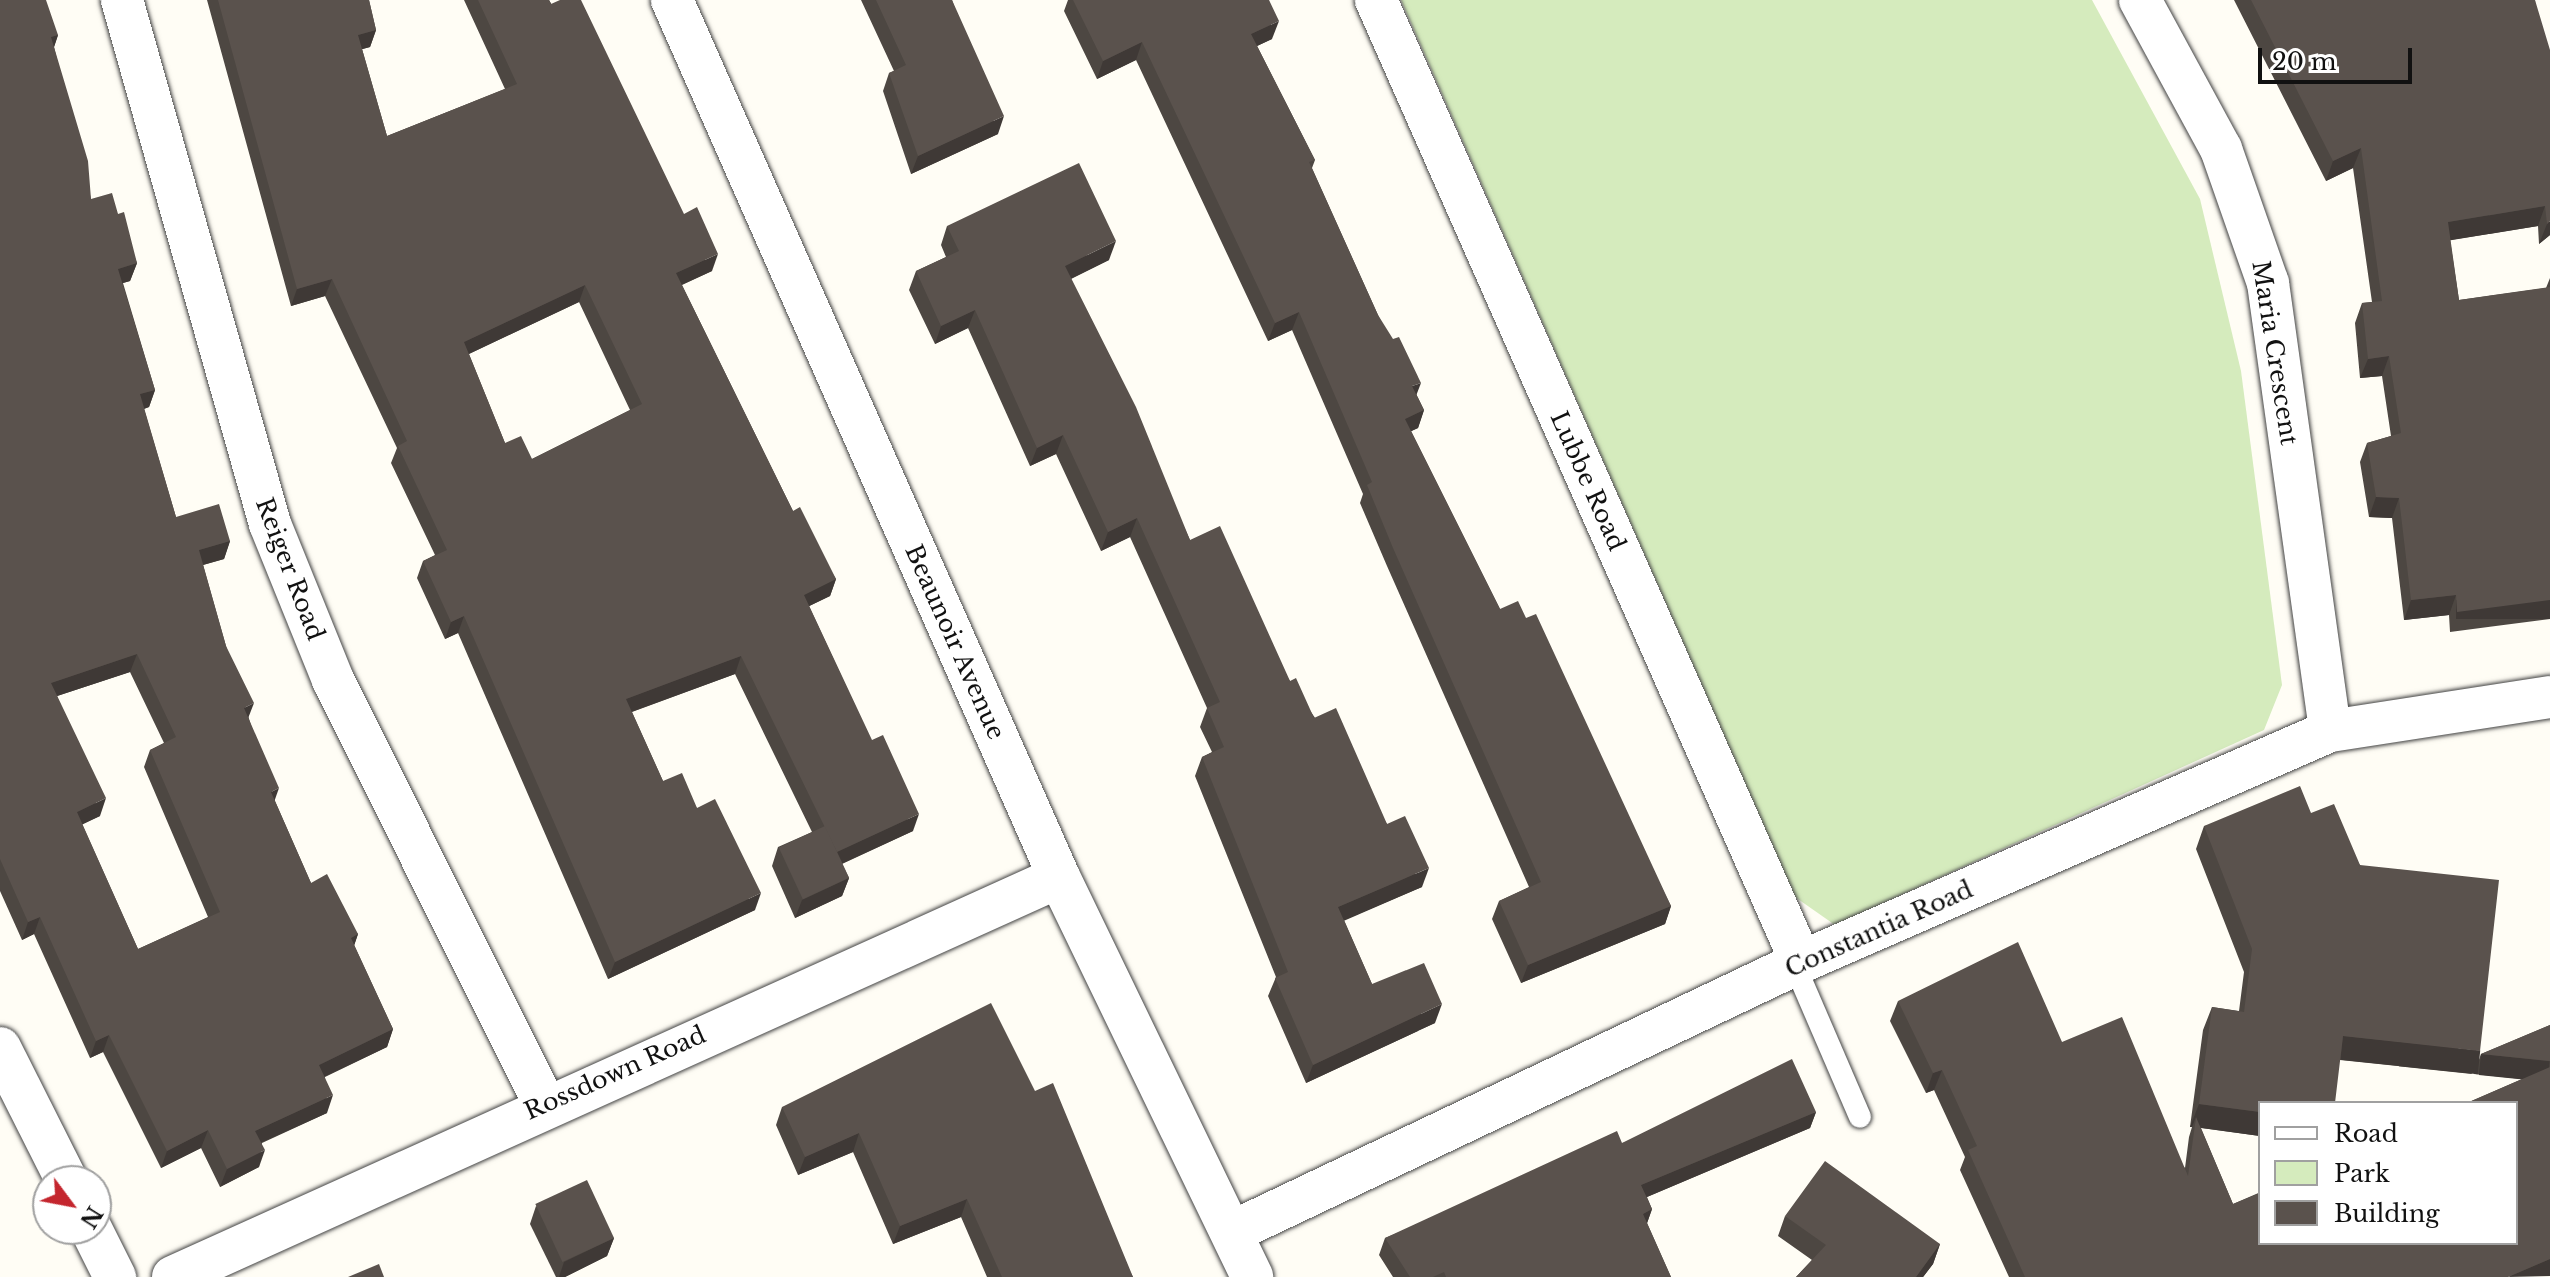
<!DOCTYPE html>
<html>
<head>
<meta charset="utf-8">
<style>
  body { margin:0 }
  #map { position:relative; width:2550px; height:1277px; overflow:hidden; background:#fffdf5; font-family:"Libre Baskerville",serif }
  div>[style] { position:absolute }
  .green>* { inset:0; background:#d5ebbd }
  .roads { filter:drop-shadow(0 0 2px #444) drop-shadow(0 0 2px #444) }
  .lane>* { height:22px; margin:-11px; padding:0 11px; transform-origin:11px; border-radius:11px; background:#fff }
  .street>* { height:42px; margin:-21px; padding:0 21px; transform-origin:21px; border-radius:21px; background:#fff }
  .wall>* { inset:0; background:#4d4742 }
  .shaded-wall>* { inset:0; background:#3f3936; transform-origin:0 0 }
  .building>* { inset:0; background:#5a524d; transform-origin:0 0 }
  span { translate:-50% -50%; white-space:nowrap; text-align:center; line-height:1.15; -webkit-text-stroke:8px #fff; paint-order:stroke }
  .street-label { font-size:24px; color:#111 }
  .legend { position:absolute; left:2258px; top:1101px; width:260px; height:144px; box-sizing:border-box; background:#fff; border:2px solid #a0a0a0; margin:0; padding:10px 14px; list-style:none; font-size:24px; color:#111 }
  .legend li { display:flex; align-items:center; gap:16px; height:40px }
  .legend b { width:40px; border:2px solid #a0a0a0 }
  .north { position:absolute; left:32px; top:1165px; width:80px; height:80px; box-sizing:border-box; background:#fff; border:2px solid #a0a0a0; border-radius:50%; rotate:122deg; font-size:22px; font-weight:700; line-height:32px; text-align:center; color:#111 }
  .north::after { content:''; display:block; margin:auto; width:28px; height:36px; background:#c4262e; clip-path:polygon(50% 0,100% 100%,50% 72%,0 100%) }
  .scale { position:absolute; left:2258px; top:48px; width:154px; height:36px; box-sizing:border-box; border:4px solid #111; border-top:0; padding-left:10px; font-size:24px; line-height:28px; white-space:nowrap; color:#111; -webkit-text-stroke:6px #fff; paint-order:stroke }
</style>
</head>
<body>
<div id="map">
  <div class="green">
    <i style="clip-path:polygon(1401px 0,2092px 0,2200px 199px,2241px 371px,2282px 685px,2264px 730px,1835px 925px,1795px 897px)"></i>
  </div>
  <div class="roads">
    <div class="lane">
      <i style="left:1795px;top:966px;width:164px;rotate:66.7deg"></i>
    </div>
    <div class="street">
      <i style="left:122px;top:0;width:544px;rotate:74.23deg"></i>
      <i style="left:270px;top:524px;width:168px;rotate:68deg"></i>
      <i style="left:333px;top:680px;width:474px;rotate:63.5deg"></i>
      <i style="left:672px;top:0;width:959px;rotate:66.19deg"></i>
      <i style="left:1059px;top:877px;width:444px;rotate:64.2deg"></i>
      <i style="left:1376px;top:0;width:1052px;rotate:66.16deg"></i>
      <i style="left:2140px;top:0;width:170px;rotate:61.5deg"></i>
      <i style="left:2221px;top:149px;width:142px;rotate:70.7deg"></i>
      <i style="left:2268px;top:283px;width:452px;rotate:82.1deg"></i>
      <i style="left:0;top:1048px;width:149px;rotate:63.3deg"></i>
      <i style="left:91px;top:1229px;width:54px;rotate:63.4deg"></i>
      <i style="left:1232px;top:1232px;width:630px;rotate:-25.39deg"></i>
      <i style="left:1801px;top:962px;width:577px;rotate:-23.59deg"></i>
      <i style="left:2330px;top:731px;width:223px;rotate:-8.8deg"></i>
      <i style="left:173px;top:1277px;width:972px;rotate:-24.3deg"></i>
    </div>
  </div>
  <div class="wall">
    <i style="clip-path:polygon(evenodd,0 0,58px 35px,54px 47px,91px 199px,118px 214px,137px 263px,130px 281px,123px 283px,155px 390px,149px 407px,144px 409px,176px 517px,230px 541px,224px 559px,203px 565px,226px 646px,275px 801px,311px 883px,358px 934px,354px 945px,393px 1029px,387px 1047px,325px 1077px,327px 1113px,262px 1143px,259px 1167px,220px 1187px,201px 1148px,161px 1168px,103px 1052px,90px 1058px,34px 934px,22px 940px,0 891px,0 0,130px 672px,164px 743px,150px 750px,144px 767px,208px 917px,138px 949px,82px 824px,100px 816px,57px 696px,130px 672px)"></i>
    <i style="clip-path:polygon(evenodd,207px 0,369px 0,376px 30px,370px 47px,362px 49px,387px 136px,505px 89px,464px 0,549px 0,712px 271px,682px 285px,793px 511px,836px 579px,830px 596px,809px 606px,913px 831px,842px 864px,849px 878px,842px 896px,795px 918px,772px 866px,778px 847px,812px 832px,735px 674px,632px 712px,663px 781px,697px 808px,755px 910px,608px 979px,458px 633px,445px 639px,417px 578px,423px 561px,435px 555px,391px 463px,397px 448px,325px 296px,291px 306px,207px 0,579px 302px,630px 410px,532px 459px,505px 443px,469px 354px,579px 302px)"></i>
    <i style="clip-path:polygon(861px 0,952px 0,998px 134px,911px 174px,883px 91px,889px 73px,894px 71px)"></i>
    <i style="clip-path:polygon(1068px 0,1269px 0,1272px 39px,1257px 46px,1315px 160px,1312px 168px,1378px 315px,1424px 410px,1418px 428px,1411px 431px,1500px 609px,1526px 618px,1671px 906px,1665px 924px,1521px 983px,1492px 919px,1499px 901px,1529px 887px,1387px 566px,1360px 503px,1363px 494px,1292px 330px,1268px 341px,1136px 60px,1097px 79px,1064px 11px)"></i>
    <i style="clip-path:polygon(2234px 0,2535px 0,2550px 235px,2539px 244px,2538px 226px,2450px 240px,2459px 300px,2546px 288px,2550px 278px,2550px 619px,2450px 632px,2449px 615px,2404px 620px,2392px 518px,2369px 517px,2360px 462px,2367px 443px,2391px 436px,2382px 376px,2360px 378px,2355px 323px,2362px 303px,2372px 302px,2353px 168px,2326px 181px)"></i>
    <i style="clip-path:polygon(947px 226px,1109px 260px,1071px 279px,1190px 540px,1290px 681px,1387px 824px,1422px 887px,1344px 920px,1372px 984px,1435px 1023px,1306px 1083px,1268px 996px,1276px 977px,1195px 776px,1202px 757px,1212px 752px,1200px 727px,1207px 708px,1130px 537px,1101px 551px,1056px 454px,1030px 466px,968px 328px,935px 344px,909px 290px,916px 271px,946px 257px,941px 245px)"></i>
    <i style="clip-path:polygon(2311px 813px,2360px 865px,2472px 1074px,2340px 1060px,2260px 1103px,2260px 1136px,2201px 1128px,2233px 1204px,2522px 1079px,2474px 1074px,2481px 1054px,2550px 1025px,2550px 1276px,2009px 1277px,1960px 1170px,1965px 1157px,1934px 1090px,1926px 1093px,1890px 1021px,1898px 1001px,2062px 1042px,2185px 1168px,2189px 1137px,2192px 1127px,2190px 1127px,2203px 1030px,2212px 1007px,2239px 1011px,2244px 972px,2196px 849px,2204px 826px)"></i>
    <i style="clip-path:polygon(1035px 1091px,1133px 1277px,987px 1277px,961px 1217px,893px 1244px,853px 1152px,798px 1175px,776px 1125px,782px 1107px)"></i>
    <i style="clip-path:polygon(1816px 1112px,1810px 1128px,1647px 1197px,1652px 1209px,1647px 1223px,1671px 1277px,1393px 1277px,1379px 1255px,1385px 1238px,1622px 1143px)"></i>
    <i style="clip-path:polygon(536px 1206px,614px 1238px,607px 1256px,565px 1277px,556px 1277px,530px 1224px)"></i>
    <i style="clip-path:polygon(1785px 1216px,1940px 1244px,1933px 1264px,1923px 1277px,1796px 1277px,1812px 1260px,1778px 1236px)"></i>
  </div>
  <div class="shaded-wall">
    <i style="clip-path:polygon(1279px 21px,1272px 39px,1244px 52px,1251px 34px)"></i>
    <i style="clip-path:polygon(376px 30px,370px 47px,352px 52px,358px 35px)"></i>
    <i style="clip-path:polygon(58px 35px,52px 53px,51px 37px)"></i>
    <i style="clip-path:polygon(1142px 42px,1136px 60px,1097px 79px,1103px 61px)"></i>
    <i style="clip-path:polygon(1004px 116px,998px 134px,911px 174px,918px 156px)"></i>
    <i style="clip-path:polygon(2361px 148px,2353px 168px,2326px 181px,2333px 161px)"></i>
    <i style="clip-path:polygon(2545px 206px,2538px 226px,2440px 242px,2448px 222px)"></i>
    <i style="clip-path:polygon(2550px 221px,2550px 235px,2539px 244px,2547px 224px)"></i>
    <i style="clip-path:polygon(1116px 241px,1109px 260px,1058px 285px,1065px 266px)"></i>
    <i style="clip-path:polygon(718px 254px,712px 271px,670px 290px,676px 273px)"></i>
    <i style="clip-path:polygon(137px 263px,130px 281px,112px 286px,118px 269px)"></i>
    <i style="clip-path:polygon(332px 279px,325px 296px,291px 306px,297px 289px)"></i>
    <i style="clip-path:polygon(585px 285px,579px 302px,458px 359px,464px 342px)"></i>
    <i style="clip-path:polygon(975px 310px,968px 328px,935px 344px,941px 326px)"></i>
    <i style="clip-path:polygon(1299px 312px,1292px 330px,1268px 341px,1275px 323px)"></i>
    <i style="clip-path:polygon(2389px 356px,2382px 376px,2360px 378px,2368px 359px)"></i>
    <i style="clip-path:polygon(1421px 383px,1414px 401px,1412px 386px)"></i>
    <i style="clip-path:polygon(155px 390px,149px 407px,134px 412px,140px 394px)"></i>
    <i style="clip-path:polygon(1424px 410px,1418px 428px,1399px 437px,1405px 419px)"></i>
    <i style="clip-path:polygon(1063px 435px,1056px 454px,1030px 466px,1037px 448px)"></i>
    <i style="clip-path:polygon(2376px 497px,2399px 498px,2392px 518px,2369px 517px)"></i>
    <i style="clip-path:polygon(1137px 518px,1130px 537px,1101px 551px,1108px 532px)"></i>
    <i style="clip-path:polygon(230px 541px,224px 559px,192px 568px,199px 550px)"></i>
    <i style="clip-path:polygon(836px 579px,830px 596px,797px 612px,804px 595px)"></i>
    <i style="clip-path:polygon(2456px 595px,2449px 615px,2404px 620px,2411px 600px)"></i>
    <i style="left:2550px;top:600px;width:19px;height:94px;rotate:90deg"></i>
    <i style="clip-path:polygon(464px 616px,458px 633px,445px 639px,451px 622px)"></i>
    <i style="clip-path:polygon(137px 654px,130px 672px,45px 700px,51px 683px)"></i>
    <i style="clip-path:polygon(741px 656px,735px 674px,620px 716px,626px 699px)"></i>
    <i style="clip-path:polygon(254px 703px,247px 721px,244px 708px)"></i>
    <i style="clip-path:polygon(279px 788px,273px 805px,271px 792px)"></i>
    <i style="clip-path:polygon(106px 798px,100px 816px,71px 830px,77px 812px)"></i>
    <i style="clip-path:polygon(919px 814px,913px 831px,830px 869px,836px 852px)"></i>
    <i style="clip-path:polygon(1429px 868px,1422px 887px,1332px 926px,1338px 907px)"></i>
    <i style="clip-path:polygon(849px 878px,842px 896px,795px 918px,802px 900px)"></i>
    <i style="clip-path:polygon(761px 893px,755px 910px,608px 979px,615px 962px)"></i>
    <i style="clip-path:polygon(1671px 906px,1665px 924px,1521px 983px,1528px 965px)"></i>
    <i style="clip-path:polygon(40px 917px,34px 934px,22px 940px,28px 922px)"></i>
    <i style="clip-path:polygon(358px 934px,352px 952px,351px 938px)"></i>
    <i style="clip-path:polygon(1442px 1004px,1435px 1023px,1306px 1083px,1313px 1065px)"></i>
    <i style="clip-path:polygon(393px 1029px,387px 1047px,313px 1082px,319px 1065px)"></i>
    <i style="clip-path:polygon(109px 1035px,103px 1052px,90px 1058px,96px 1041px)"></i>
    <i style="left:2343px;top:1036px;width:138px;height:24px;rotate:6deg"></i>
    <i style="left:2481px;top:1054px;width:69px;height:21px;rotate:6deg"></i>
    <i style="clip-path:polygon(1942px 1070px,1934px 1090px,1926px 1093px,1933px 1073px)"></i>
    <i style="clip-path:polygon(333px 1095px,327px 1113px,249px 1148px,255px 1131px)"></i>
    <i style="clip-path:polygon(2199px 1104px,2260px 1112px,2260px 1136px,2195px 1127px,2196px 1117px,2192px 1127px,2190px 1127px)"></i>
    <i style="clip-path:polygon(1816px 1112px,1810px 1128px,1635px 1202px,1641px 1185px)"></i>
    <i style="clip-path:polygon(208px 1130px,201px 1148px,161px 1168px,167px 1151px)"></i>
    <i style="clip-path:polygon(859px 1133px,853px 1152px,798px 1175px,805px 1157px)"></i>
    <i style="clip-path:polygon(265px 1150px,259px 1167px,220px 1187px,227px 1169px)"></i>
    <i style="clip-path:polygon(967px 1199px,961px 1217px,893px 1244px,900px 1226px)"></i>
    <i style="clip-path:polygon(1652px 1209px,1646px 1226px,1643px 1214px)"></i>
    <i style="clip-path:polygon(614px 1238px,607px 1256px,565px 1277px,559px 1277px,564px 1262px)"></i>
    <i style="clip-path:polygon(1940px 1244px,1933px 1264px,1923px 1277px,1916px 1277px)"></i>
    <i style="clip-path:polygon(2550px 1259px,2550px 1276px,2508px 1277px)"></i>
  </div>
  <div class="building">
    <i style="clip-path:polygon(evenodd,0 0,46px 0,58px 35px,51px 37px,88px 161px,91px 199px,112px 193px,118px 214px,124px 212px,137px 263px,118px 269px,155px 390px,140px 394px,176px 517px,219px 504px,230px 541px,199px 550px,226px 646px,254px 703px,244px 708px,279px 788px,271px 792px,311px 883px,327px 874px,358px 934px,351px 938px,393px 1029px,319px 1065px,333px 1095px,255px 1131px,265px 1150px,227px 1169px,208px 1130px,167px 1151px,109px 1035px,96px 1041px,40px 917px,28px 922px,0 859px,0 0,137px 654px,176px 737px,150px 750px,220px 912px,138px 949px,77px 812px,106px 798px,51px 683px,137px 654px)"></i>
    <i style="clip-path:polygon(evenodd,218px 0,369px 0,376px 30px,358px 35px,387px 136px,517px 84px,478px 0,549px 0,551px 4px,560px 0,581px 0,684px 214px,697px 207px,718px 254px,676px 273px,793px 511px,800px 507px,836px 579px,804px 595px,872px 740px,883px 735px,919px 814px,837px 852px,741px 656px,626px 699px,663px 781px,682px 773px,697px 808px,715px 799px,761px 893px,615px 962px,464px 616px,451px 622px,423px 561px,447px 550px,398px 446px,407px 441px,332px 279px,297px 289px,218px 0,585px 285px,642px 404px,532px 459px,521px 436px,505px 443px,464px 342px,585px 285px)"></i>
    <i style="clip-path:polygon(876px 0,952px 0,1004px 116px,918px 156px,889px 73px,906px 65px)"></i>
    <i style="clip-path:polygon(1073px 0,1269px 0,1279px 21px,1251px 34px,1315px 160px,1309px 162px,1378px 315px,1393px 339px,1399px 337px,1421px 383px,1412px 386px,1424px 410px,1405px 419px,1500px 609px,1518px 601px,1526px 618px,1536px 614px,1671px 906px,1528px 965px,1499px 901px,1541px 882px,1393px 548px,1367px 485px,1372px 482px,1299px 312px,1275px 323px,1142px 42px,1103px 61px)"></i>
    <i style="clip-path:polygon(2251px 0,2535px 0,2550px 50px,2550px 221px,2547px 224px,2545px 206px,2448px 222px,2459px 300px,2550px 287px,2550px 600px,2457px 612px,2456px 595px,2411px 600px,2399px 498px,2376px 497px,2367px 443px,2401px 433px,2389px 356px,2368px 359px,2362px 303px,2382px 301px,2361px 148px,2333px 161px)"></i>
    <i style="clip-path:polygon(1079px 163px,1116px 241px,1065px 266px,1136px 407px,1190px 540px,1220px 526px,1290px 681px,1296px 678px,1314px 718px,1336px 708px,1387px 824px,1405px 816px,1429px 868px,1338px 907px,1372px 984px,1424px 963px,1442px 1004px,1313px 1065px,1275px 978px,1288px 972px,1202px 757px,1224px 747px,1207px 708px,1220px 702px,1137px 518px,1108px 532px,1063px 435px,1037px 448px,975px 310px,941px 326px,916px 271px,959px 251px,947px 226px)"></i>
    <i style="clip-path:polygon(2300px 786px,2311px 813px,2334px 804px,2360px 865px,2499px 880px,2480px 1051px,2343px 1036px,2335px 1103px,2260px 1103px,2260px 1112px,2199px 1104px,2212px 1007px,2244px 1012px,2252px 949px,2204px 826px)"></i>
    <i style="left:825px;top:826px;width:57px;height:51px;rotate:65deg"></i>
    <i style="clip-path:polygon(2018px 942px,2062px 1042px,2122px 1017px,2188px 1176px,2196px 1117px,2233px 1204px,2260px 1193px,2260px 1243px,2516px 1243px,2516px 1103px,2467px 1103px,2550px 1067px,2550px 1259px,2508px 1277px,2025px 1277px,1968px 1150px,1977px 1146px,1942px 1070px,1933px 1073px,1898px 1001px)"></i>
    <i style="clip-path:polygon(991px 1003px,1035px 1091px,1053px 1083px,1133px 1277px,1002px 1277px,967px 1199px,900px 1226px,859px 1133px,805px 1157px,782px 1107px)"></i>
    <i style="clip-path:polygon(2550px 1025px,2550px 1061px,2481px 1054px)"></i>
    <i style="clip-path:polygon(1792px 1059px,1816px 1112px,1641px 1185px,1652px 1209px,1643px 1214px,1671px 1277px,1446px 1277px,1444px 1272px,1433px 1277px,1410px 1277px,1385px 1238px,1617px 1131px,1622px 1143px)"></i>
    <i style="clip-path:polygon(1825px 1161px,1940px 1244px,1916px 1277px,1796px 1277px,1826px 1245px,1785px 1216px)"></i>
    <i style="left:587px;top:1180px;width:64px;height:57px;rotate:65deg"></i>
    <i style="clip-path:polygon(379px 1264px,384px 1277px,348px 1277px)"></i>
  </div>
  <div class="street-label">
    <span style="left:2275px;top:353px;rotate:81deg">Maria Crescent</span>
    <span style="left:1588px;top:481px;rotate:66deg">Lubbe Road</span>
    <span style="left:290px;top:569px;rotate:69deg">Reiger Road</span>
    <span style="left:955px;top:642px;rotate:66deg">Beaunoir Avenue</span>
    <span style="left:1879px;top:929px;rotate:-24deg">Constantia Road</span>
    <span style="left:615px;top:1073px;rotate:-24deg">Rossdown Road</span>
  </div>
  <ul class="legend">
  <li><b style="height:10px;background:#fff"></b>Road</li>
  <li><b style="height:22px;background:#d5ebbd"></b>Park</li>
  <li><b style="height:22px;background:#5a524d"></b>Building</li>
  </ul>
  <div class="north">N</div>
  <div class="scale">20 m</div>
</div>
</body>
</html>
